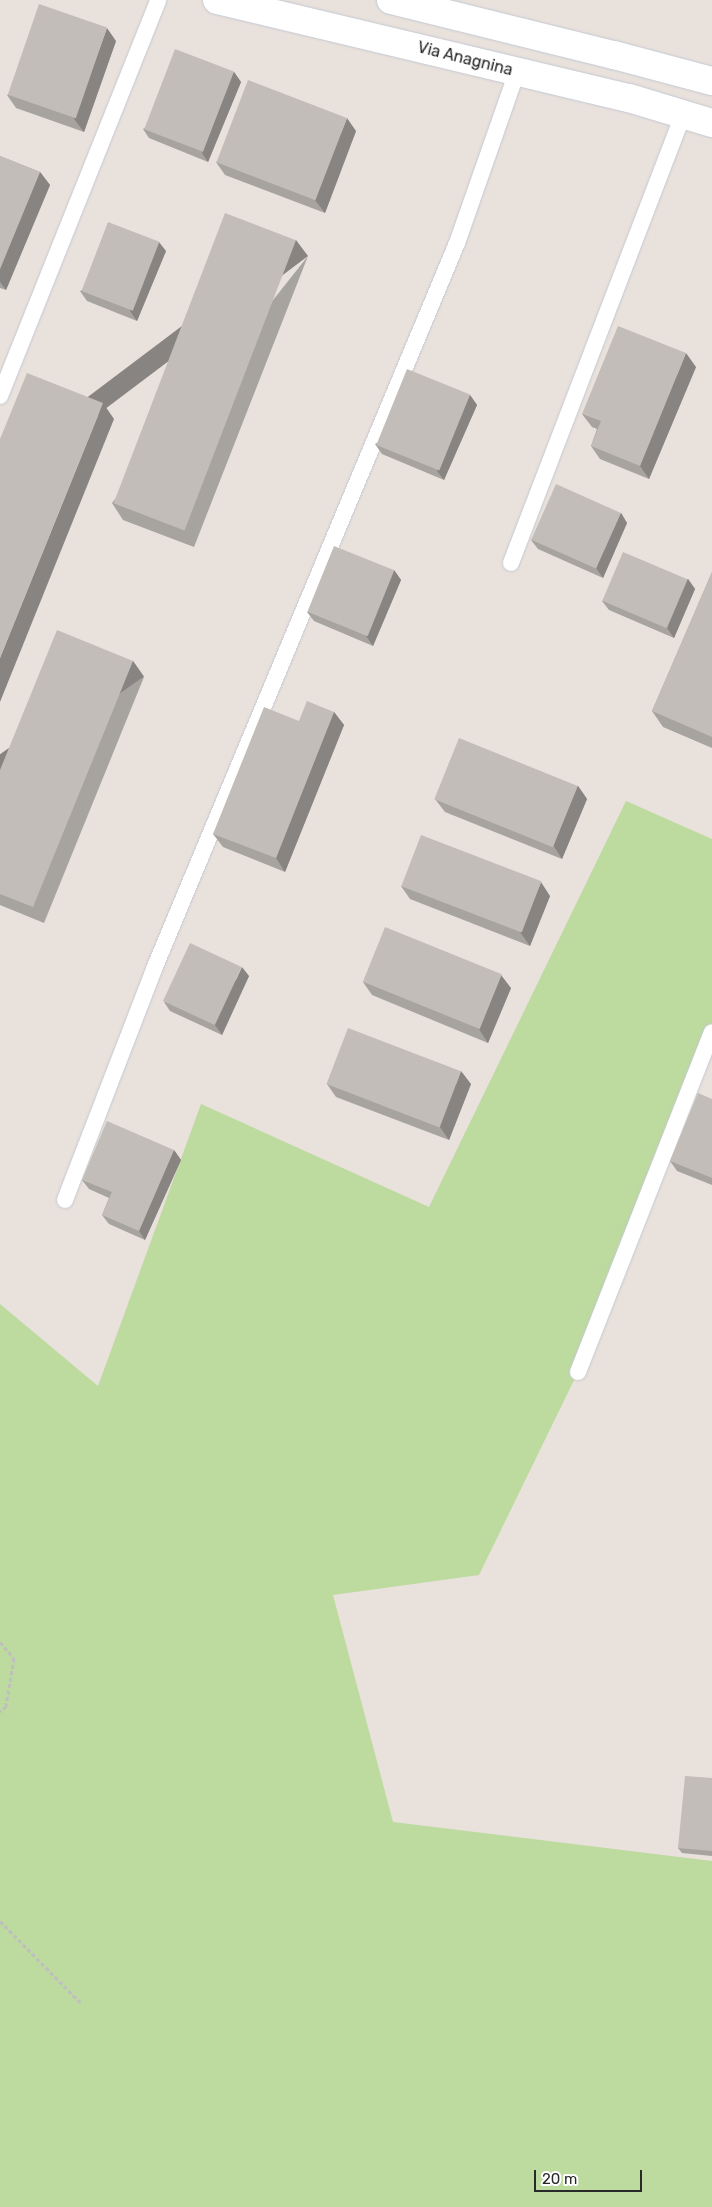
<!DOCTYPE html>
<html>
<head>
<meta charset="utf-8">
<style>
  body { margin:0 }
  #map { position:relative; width:712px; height:2207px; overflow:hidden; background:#e9e1dc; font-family:Rubik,sans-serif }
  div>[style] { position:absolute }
  .green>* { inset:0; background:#bdda9f }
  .path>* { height:3px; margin-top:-1.5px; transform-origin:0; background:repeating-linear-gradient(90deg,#bfbfbf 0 4px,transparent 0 6.5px) }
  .roads { filter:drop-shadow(0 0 1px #c4c9d1) drop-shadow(0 0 1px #c4c9d1) }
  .service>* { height:16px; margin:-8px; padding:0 8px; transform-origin:8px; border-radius:8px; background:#fff }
  .secondary>* { height:28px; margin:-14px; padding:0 14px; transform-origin:14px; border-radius:14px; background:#fff }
  .wall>* { inset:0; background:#a7a39e }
  .shaded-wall>* { inset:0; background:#888481; transform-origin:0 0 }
  .building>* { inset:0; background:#c2bdb8; transform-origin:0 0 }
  span { translate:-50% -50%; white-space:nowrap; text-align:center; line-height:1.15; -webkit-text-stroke:4px #fff; paint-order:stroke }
  .street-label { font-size:16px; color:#292929 }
  .scale { position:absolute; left:534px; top:2170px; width:108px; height:22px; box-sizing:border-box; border:2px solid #292929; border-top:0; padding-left:6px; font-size:15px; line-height:18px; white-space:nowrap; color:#292929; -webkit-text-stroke:4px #fff; paint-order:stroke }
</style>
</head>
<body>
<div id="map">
  <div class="green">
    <i style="clip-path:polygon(626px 801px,712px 839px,712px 1032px,578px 1372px,479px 1575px,333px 1595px,393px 1822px,712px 1861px,712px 2207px,0 2207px,0 1304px,98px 1386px,201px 1104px,429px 1207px)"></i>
  </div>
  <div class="path">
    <i style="left:0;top:1642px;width:21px;rotate:49deg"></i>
    <i style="left:14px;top:1658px;width:49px;rotate:99.5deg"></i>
    <i style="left:6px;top:1706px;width:8px;rotate:135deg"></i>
    <i style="left:0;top:1921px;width:115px;rotate:45.4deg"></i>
  </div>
  <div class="roads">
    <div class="service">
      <i style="left:0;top:396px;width:426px;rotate:-68.2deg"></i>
      <i style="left:511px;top:563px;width:481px;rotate:-69deg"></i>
      <i style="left:65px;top:1200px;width:248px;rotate:-68.9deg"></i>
      <i style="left:154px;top:969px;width:787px;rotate:-67.35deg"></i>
      <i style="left:457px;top:243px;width:181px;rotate:-70.7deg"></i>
      <i style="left:578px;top:1372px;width:365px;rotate:-68.5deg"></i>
    </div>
    <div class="secondary">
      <i style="left:217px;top:0;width:423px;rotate:13.4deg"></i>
      <i style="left:629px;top:98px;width:87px;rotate:16.8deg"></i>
      <i style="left:391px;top:0;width:230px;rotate:13.9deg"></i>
      <i style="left:614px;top:55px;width:101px;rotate:14.9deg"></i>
    </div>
  </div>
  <div class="wall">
    <i style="clip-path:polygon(116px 41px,84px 132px,16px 108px,7px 95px)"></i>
    <i style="clip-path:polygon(234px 72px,241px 82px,208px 162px,149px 138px,143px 129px)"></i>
    <i style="clip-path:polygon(356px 131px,325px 213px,225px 175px,216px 162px)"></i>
    <i style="clip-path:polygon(0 156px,40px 172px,50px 185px,6px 290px,0 288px)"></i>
    <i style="clip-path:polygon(166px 251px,137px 321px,87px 301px,80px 291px)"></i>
    <i style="clip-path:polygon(308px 256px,194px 547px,123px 520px,112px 503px)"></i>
    <i style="clip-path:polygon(696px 367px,649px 479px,600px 459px,591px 446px,597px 429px,592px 427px,582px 414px)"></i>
    <i style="clip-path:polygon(470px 395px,477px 405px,444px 480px,382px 454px,375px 444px)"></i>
    <i style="clip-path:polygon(621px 513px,627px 523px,603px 578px,538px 549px,531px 540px)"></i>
    <i style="clip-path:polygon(394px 570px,401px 580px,373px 646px,314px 621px,307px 612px)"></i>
    <i style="clip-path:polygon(712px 572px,712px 748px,663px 727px,652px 711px)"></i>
    <i style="clip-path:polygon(688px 579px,695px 589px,674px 638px,609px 610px,602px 601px)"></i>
    <i style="clip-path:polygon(133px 661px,144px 677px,44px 923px,0 905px,0 770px)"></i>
    <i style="clip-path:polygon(334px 712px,344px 725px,285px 872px,223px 847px,213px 834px,299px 721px)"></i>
    <i style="clip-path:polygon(578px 786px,587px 799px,562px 859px,445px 812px,435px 799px)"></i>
    <i style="clip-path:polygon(401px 886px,550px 896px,530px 946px,410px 899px)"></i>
    <i style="clip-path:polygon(249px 976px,222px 1035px,170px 1011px,164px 1002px)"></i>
    <i style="clip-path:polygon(363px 982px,511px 988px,488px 1043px,372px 995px)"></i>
    <i style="clip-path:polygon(327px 1084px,471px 1084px,449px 1140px,336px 1097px)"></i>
    <i style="clip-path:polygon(712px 1099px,712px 1185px,677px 1171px,670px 1161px)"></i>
    <i style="clip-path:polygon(174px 1150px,181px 1160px,145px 1240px,109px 1224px,102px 1215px,109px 1198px,89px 1189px,82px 1180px)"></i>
    <i style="clip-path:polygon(712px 1778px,712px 1856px,682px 1853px,678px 1848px)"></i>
  </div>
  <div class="shaded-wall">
    <i style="clip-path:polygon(107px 28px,116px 41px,84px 132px,74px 119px)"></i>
    <i style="clip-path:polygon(234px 72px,241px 82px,208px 162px,202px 153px)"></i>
    <i style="clip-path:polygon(347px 118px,356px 131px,325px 213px,315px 200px)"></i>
    <i style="clip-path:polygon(40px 172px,50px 185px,6px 290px,0 282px,0 269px)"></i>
    <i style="left:296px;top:240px;width:20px;height:311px;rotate:53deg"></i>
    <i style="clip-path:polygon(159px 242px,166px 251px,137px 321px,130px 311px)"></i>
    <i style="clip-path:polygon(686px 353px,696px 367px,649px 479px,640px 466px)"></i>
    <i style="clip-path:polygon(470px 395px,477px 405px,444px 480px,437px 471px)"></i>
    <i style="clip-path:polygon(103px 403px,114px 419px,0 702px,0 658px)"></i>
    <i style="clip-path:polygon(621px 513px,627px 523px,603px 578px,596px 568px)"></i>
    <i style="clip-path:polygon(394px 570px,401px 580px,373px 646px,366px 636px)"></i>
    <i style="clip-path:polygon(688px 579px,695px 589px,674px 638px,667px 628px)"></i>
    <i style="left:133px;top:661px;width:19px;height:266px;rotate:55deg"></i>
    <i style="clip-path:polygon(334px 712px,344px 725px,285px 872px,276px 858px)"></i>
    <i style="clip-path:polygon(578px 786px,587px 799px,562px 859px,553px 845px)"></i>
    <i style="clip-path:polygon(541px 882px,550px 896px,530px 946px,520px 932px)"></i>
    <i style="clip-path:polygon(242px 967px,249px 976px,222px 1035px,215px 1025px)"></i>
    <i style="clip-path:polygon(501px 975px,511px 988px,488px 1043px,479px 1029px)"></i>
    <i style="clip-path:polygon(461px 1071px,471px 1084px,449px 1140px,440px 1127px)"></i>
    <i style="clip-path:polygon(174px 1150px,181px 1160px,145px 1240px,139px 1231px)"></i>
  </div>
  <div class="building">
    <i style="left:39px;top:4px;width:72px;height:96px;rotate:19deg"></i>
    <i style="left:175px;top:49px;width:63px;height:86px;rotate:21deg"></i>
    <i style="left:248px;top:80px;width:106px;height:88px;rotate:21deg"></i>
    <i style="clip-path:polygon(0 156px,40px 172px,0 269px)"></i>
    <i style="left:225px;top:213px;width:76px;height:311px;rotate:21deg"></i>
    <i style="left:108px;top:222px;width:55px;height:74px;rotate:21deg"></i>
    <i style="clip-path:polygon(618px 326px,686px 353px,640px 466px,591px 446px,601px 421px,582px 414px)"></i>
    <i style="left:407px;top:369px;width:68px;height:82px;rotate:22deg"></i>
    <i style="clip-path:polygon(27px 373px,103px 403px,0 658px,0 439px)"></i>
    <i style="left:556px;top:484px;width:71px;height:61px;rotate:24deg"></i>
    <i style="left:334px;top:546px;width:65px;height:71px;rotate:22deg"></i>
    <i style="left:623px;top:552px;width:70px;height:53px;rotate:23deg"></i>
    <i style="clip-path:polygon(712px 572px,712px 737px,652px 711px)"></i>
    <i style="clip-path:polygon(57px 630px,133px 661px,33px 907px,0 894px,0 770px)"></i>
    <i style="clip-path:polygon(307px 701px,334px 712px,276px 858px,213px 834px,264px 707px,299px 721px)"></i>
    <i style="left:459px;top:738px;width:128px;height:66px;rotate:22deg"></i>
    <i style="left:421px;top:835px;width:129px;height:55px;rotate:21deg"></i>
    <i style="left:385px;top:927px;width:126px;height:59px;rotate:22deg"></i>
    <i style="left:190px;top:943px;width:57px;height:64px;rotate:25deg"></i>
    <i style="left:348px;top:1028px;width:121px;height:60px;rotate:21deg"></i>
    <i style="clip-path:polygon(698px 1093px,712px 1099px,712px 1178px,670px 1161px)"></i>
    <i style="clip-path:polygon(107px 1121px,174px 1150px,139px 1231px,102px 1215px,112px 1192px,82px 1180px)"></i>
    <i style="clip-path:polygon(685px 1776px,712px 1778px,712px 1851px,678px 1848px)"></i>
  </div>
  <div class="street-label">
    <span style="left:465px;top:59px;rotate:14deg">Via Anagnina</span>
  </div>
  <div class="scale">20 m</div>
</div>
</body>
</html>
